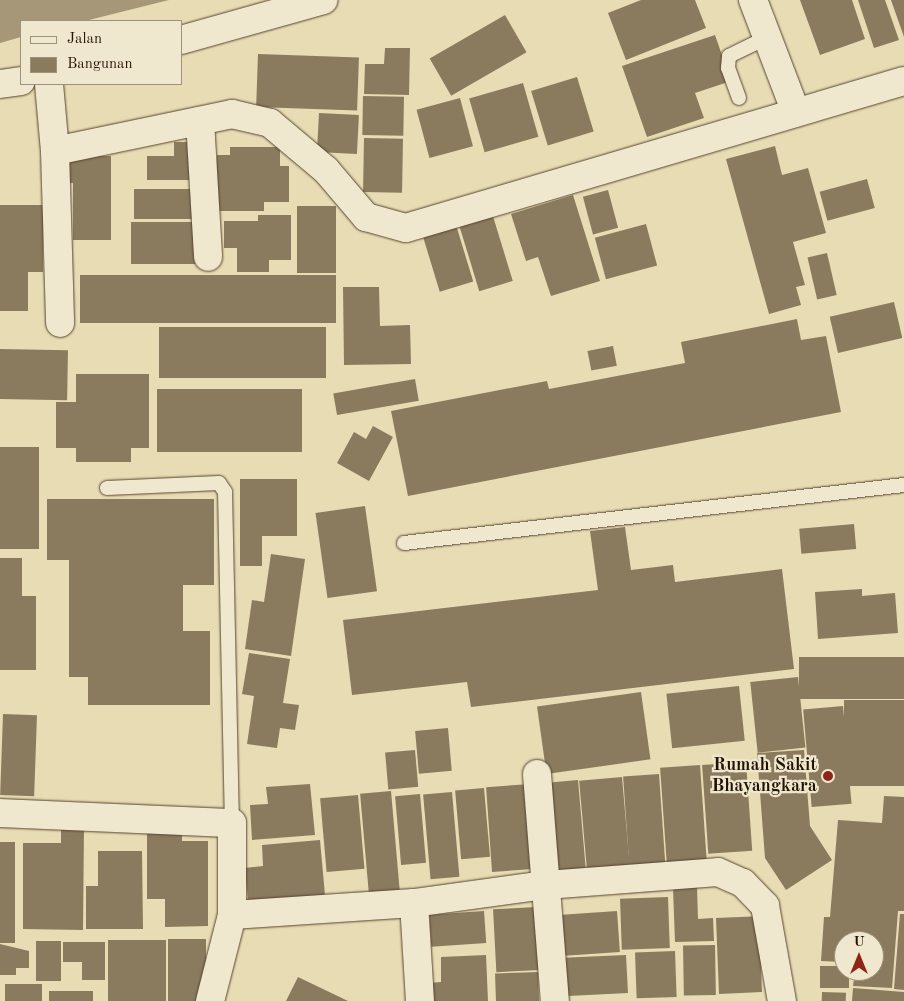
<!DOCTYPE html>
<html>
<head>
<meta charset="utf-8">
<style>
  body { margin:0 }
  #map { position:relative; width:904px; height:1001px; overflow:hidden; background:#e7dcb3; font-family:"Old Standard TT",serif }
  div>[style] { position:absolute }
  .water>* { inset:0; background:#a59777 }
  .building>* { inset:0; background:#8a7b5f; transform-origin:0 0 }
  .roads { filter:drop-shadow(0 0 1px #56442f) drop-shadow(0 0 1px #56442f) }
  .service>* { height:14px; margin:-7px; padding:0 7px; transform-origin:7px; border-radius:7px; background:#efe8ce }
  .minor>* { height:28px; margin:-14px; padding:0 14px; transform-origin:14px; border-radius:14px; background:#efe8ce }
  .dots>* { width:14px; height:14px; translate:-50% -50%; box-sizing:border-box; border:2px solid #efe8ce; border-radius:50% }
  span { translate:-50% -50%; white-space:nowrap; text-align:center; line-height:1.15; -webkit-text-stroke:4.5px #efe8ce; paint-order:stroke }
  .poi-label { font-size:18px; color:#251103; font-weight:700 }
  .right { translate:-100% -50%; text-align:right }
  .legend { position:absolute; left:20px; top:20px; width:162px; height:65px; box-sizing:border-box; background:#efe8ce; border:1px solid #9e927d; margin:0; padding:6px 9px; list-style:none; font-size:15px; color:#251103 }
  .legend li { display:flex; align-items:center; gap:10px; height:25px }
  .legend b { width:25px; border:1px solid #9e927d }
  .north { position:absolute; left:834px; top:931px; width:50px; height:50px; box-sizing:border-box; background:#efe8ce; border:1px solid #9e927d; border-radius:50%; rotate:0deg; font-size:14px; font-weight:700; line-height:20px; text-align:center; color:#251103 }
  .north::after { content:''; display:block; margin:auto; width:18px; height:22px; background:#8f2418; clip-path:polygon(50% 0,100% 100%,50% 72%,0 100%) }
</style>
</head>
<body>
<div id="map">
  <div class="water">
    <i style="clip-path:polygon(0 0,169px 0,85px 21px,21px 21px,21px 37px,0 43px)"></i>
  </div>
  <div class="building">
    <i style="clip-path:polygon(641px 0,695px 0,706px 28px,626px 60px,608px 13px)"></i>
    <i style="clip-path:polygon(800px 0,852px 0,865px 39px,820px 55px)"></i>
    <i style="clip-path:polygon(858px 0,885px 0,899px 40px,874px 48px)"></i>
    <i style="clip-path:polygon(891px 0,904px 0,904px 37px)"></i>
    <i style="left:505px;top:15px;width:43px;height:87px;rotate:60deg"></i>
    <i style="clip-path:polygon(715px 35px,731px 81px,695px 93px,704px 118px,647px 137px,622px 66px)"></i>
    <i style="clip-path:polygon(385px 48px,410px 48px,409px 95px,364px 94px,365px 64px,384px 64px)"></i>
    <i style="left:258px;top:54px;width:101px;height:53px;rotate:2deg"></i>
    <i style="left:577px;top:77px;width:57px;height:48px;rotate:73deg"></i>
    <i style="left:523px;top:83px;width:56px;height:56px;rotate:74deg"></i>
    <i style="left:363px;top:96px;width:41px;height:39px;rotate:1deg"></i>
    <i style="left:460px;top:98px;width:50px;height:45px;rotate:75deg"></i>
    <i style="left:319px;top:113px;width:40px;height:39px;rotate:3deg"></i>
    <i style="left:364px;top:138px;width:39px;height:54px;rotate:1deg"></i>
    <i style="clip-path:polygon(174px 142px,199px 142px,199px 180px,147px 180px,147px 156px,174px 156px)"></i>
    <i style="clip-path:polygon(775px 146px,782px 175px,808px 168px,826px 233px,793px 242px,805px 285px,796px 287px,801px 305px,769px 314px,726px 159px)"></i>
    <i style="clip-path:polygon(230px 147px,280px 147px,280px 166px,289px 166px,289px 202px,264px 202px,264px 211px,217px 211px,217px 155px,230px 155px)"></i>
    <i style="clip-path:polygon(64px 156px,111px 156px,111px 240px,73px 240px,73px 183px,64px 183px)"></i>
    <i style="left:867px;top:179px;width:30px;height:49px;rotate:75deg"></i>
    <i style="left:134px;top:189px;width:61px;height:30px"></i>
    <i style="left:608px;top:190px;width:39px;height:26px;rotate:75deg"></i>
    <i style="clip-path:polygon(573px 195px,600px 281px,551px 296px,538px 257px,526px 261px,511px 214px)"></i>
    <i style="clip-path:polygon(0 205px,43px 205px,43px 272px,28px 272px,28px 311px,0 311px)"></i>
    <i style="left:297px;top:206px;width:39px;height:67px"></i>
    <i style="left:492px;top:213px;width:71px;height:35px;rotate:73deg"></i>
    <i style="clip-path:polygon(258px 215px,291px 215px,291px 260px,269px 260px,269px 272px,237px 272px,237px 248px,224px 248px,224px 221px,258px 221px)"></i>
    <i style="left:131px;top:222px;width:68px;height:42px"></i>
    <i style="left:646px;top:224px;width:43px;height:53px;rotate:75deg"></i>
    <i style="left:456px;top:225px;width:59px;height:35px;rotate:73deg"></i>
    <i style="left:827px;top:253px;width:43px;height:20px;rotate:77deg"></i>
    <i style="left:80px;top:275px;width:256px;height:48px"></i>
    <i style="clip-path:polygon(343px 287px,379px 287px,380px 326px,410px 325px,411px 364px,344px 365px)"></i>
    <i style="left:894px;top:302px;width:37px;height:66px;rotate:77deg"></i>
    <i style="clip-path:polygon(797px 319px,801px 340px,826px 336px,841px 412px,408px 496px,391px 411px,547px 381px,549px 389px,685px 363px,681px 342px)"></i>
    <i style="left:159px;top:327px;width:167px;height:51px"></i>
    <i style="left:613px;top:346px;width:20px;height:26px;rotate:79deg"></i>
    <i style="left:0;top:349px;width:68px;height:50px;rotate:1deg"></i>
    <i style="clip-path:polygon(76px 374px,149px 374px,149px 448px,131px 448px,131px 462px,76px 462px,76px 448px,56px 448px,56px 402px,76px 402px)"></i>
    <i style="left:415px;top:379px;width:22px;height:83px;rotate:80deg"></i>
    <i style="left:157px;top:389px;width:145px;height:63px"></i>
    <i style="clip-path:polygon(373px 426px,393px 437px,369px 481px,337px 463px,354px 432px,366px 439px)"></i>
    <i style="left:0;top:447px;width:39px;height:102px"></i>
    <i style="clip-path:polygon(240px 479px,297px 479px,297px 536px,262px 536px,262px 566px,240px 566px)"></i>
    <i style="clip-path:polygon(47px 499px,214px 499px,214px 585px,183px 585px,183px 631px,210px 631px,210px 705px,88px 705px,88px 677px,69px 677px,69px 560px,47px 560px)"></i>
    <i style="left:365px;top:506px;width:86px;height:50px;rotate:82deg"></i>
    <i style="left:854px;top:524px;width:25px;height:55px;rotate:85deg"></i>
    <i style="clip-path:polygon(625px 527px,631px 570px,673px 565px,675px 582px,782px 569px,794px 669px,471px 707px,467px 682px,352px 695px,343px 620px,598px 590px,590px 531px)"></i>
    <i style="clip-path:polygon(271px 554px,305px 559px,291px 656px,245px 649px,252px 600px,264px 602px)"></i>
    <i style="clip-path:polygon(0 558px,22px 558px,22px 596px,36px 596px,36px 670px,0 670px)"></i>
    <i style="clip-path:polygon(862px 589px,862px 596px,895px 593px,898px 633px,818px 639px,815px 592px)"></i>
    <i style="clip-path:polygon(249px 653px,290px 659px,283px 703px,299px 705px,295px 730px,280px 728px,277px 748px,247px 744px,254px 696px,242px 694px)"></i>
    <i style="left:904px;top:657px;width:42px;height:105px;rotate:90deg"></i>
    <i style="left:798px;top:677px;width:71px;height:48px;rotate:84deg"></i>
    <i style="left:739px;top:686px;width:55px;height:73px;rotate:84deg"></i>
    <i style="left:641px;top:692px;width:68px;height:105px;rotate:82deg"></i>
    <i style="left:904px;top:700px;width:86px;height:60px;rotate:90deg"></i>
    <i style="left:843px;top:706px;width:98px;height:40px;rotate:85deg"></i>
    <i style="left:3px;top:714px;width:34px;height:81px;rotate:2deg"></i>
    <i style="left:448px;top:728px;width:43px;height:33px;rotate:85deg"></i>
    <i style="left:415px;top:750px;width:37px;height:30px;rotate:85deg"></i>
    <i style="clip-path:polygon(804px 750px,810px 826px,832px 860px,786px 890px,765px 858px,757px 753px)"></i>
    <i style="left:746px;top:762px;width:89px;height:44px;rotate:86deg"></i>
    <i style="left:700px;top:765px;width:97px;height:40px;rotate:86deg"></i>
    <i style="left:659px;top:774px;width:93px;height:36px;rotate:86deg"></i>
    <i style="left:622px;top:777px;width:94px;height:43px;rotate:85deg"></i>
    <i style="left:578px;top:780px;width:95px;height:39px;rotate:85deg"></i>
    <i style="clip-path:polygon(310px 784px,315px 835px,252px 840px,250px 805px,268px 804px,266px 787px)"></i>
    <i style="left:531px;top:784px;width:85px;height:45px;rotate:86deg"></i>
    <i style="left:484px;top:788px;width:69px;height:29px;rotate:85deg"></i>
    <i style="left:391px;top:791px;width:100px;height:31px;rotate:85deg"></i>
    <i style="left:452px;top:792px;width:85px;height:29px;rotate:85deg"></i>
    <i style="left:420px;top:794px;width:69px;height:25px;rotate:85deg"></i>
    <i style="left:358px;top:795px;width:74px;height:38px;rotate:85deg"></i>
    <i style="clip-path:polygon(884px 796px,904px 797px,904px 911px,898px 911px,892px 988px,853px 986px,855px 971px,874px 971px,874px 941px,844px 941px,844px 962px,821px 961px,824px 917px,830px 917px,838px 820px,882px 823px)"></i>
    <i style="clip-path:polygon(61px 827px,84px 827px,83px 930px,23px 929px,23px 843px,61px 843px)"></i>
    <i style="clip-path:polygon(147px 830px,182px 830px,182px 841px,208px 841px,208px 926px,165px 927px,165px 899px,147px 899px)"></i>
    <i style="clip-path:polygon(320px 840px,325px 895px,248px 901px,245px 868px,263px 866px,262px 845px)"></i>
    <i style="left:0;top:842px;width:15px;height:101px"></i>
    <i style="clip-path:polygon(98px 851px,142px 851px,143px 929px,86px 929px,86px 886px,98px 886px)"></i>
    <i style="clip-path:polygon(697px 887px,698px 919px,713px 918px,714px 941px,675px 942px,673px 888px)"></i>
    <i style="left:668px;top:897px;width:51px;height:48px;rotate:88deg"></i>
    <i style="left:537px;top:907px;width:63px;height:44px;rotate:87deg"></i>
    <i style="left:484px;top:911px;width:32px;height:55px;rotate:86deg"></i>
    <i style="left:617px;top:911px;width:41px;height:55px;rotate:86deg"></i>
    <i style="clip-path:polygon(900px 914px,904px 914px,904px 990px,894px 989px)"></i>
    <i style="clip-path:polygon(766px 916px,760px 944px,762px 992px,719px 994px,716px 918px)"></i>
    <i style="left:168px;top:939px;width:38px;height:62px"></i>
    <i style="left:108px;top:940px;width:58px;height:61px"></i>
    <i style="left:36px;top:941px;width:25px;height:40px"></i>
    <i style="clip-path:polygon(63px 942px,105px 942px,105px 980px,82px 980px,82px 962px,63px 962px)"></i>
    <i style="clip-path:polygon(0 944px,29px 951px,29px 968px,16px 968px,16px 975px,0 975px)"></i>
    <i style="left:715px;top:945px;width:50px;height:32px;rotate:89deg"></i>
    <i style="left:675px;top:951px;width:46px;height:40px;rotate:88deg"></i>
    <i style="clip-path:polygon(486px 955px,488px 1001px,428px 1001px,427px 983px,441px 982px,441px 957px)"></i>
    <i style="clip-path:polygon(626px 955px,628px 993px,568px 996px,567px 979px,559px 979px,558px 958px)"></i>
    <i style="clip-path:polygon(820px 966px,844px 966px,844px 971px,849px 971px,849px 988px,820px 988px)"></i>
    <i style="left:538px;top:972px;width:29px;height:43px;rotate:88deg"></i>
    <i style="clip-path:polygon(298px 977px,348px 1001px,286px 1001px)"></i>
    <i style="left:5px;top:984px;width:37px;height:17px"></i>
    <i style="clip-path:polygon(853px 988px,904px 992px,904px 1001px,852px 1001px)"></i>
    <i style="left:49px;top:991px;width:44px;height:10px"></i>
    <i style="left:822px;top:992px;width:24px;height:9px;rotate:2deg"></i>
  </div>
  <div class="roads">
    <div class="service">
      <i style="left:739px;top:98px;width:32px;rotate:-110deg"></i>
      <i style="left:728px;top:68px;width:12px;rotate:-85deg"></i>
      <i style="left:729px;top:56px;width:43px;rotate:-26deg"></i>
      <i style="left:107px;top:488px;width:112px;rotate:-2.6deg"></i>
      <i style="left:219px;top:483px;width:11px;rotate:56deg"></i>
      <i style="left:225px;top:492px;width:331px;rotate:88.8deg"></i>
      <i style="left:404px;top:543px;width:503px;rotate:-6.62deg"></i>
    </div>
    <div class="minor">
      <i style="left:753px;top:0;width:118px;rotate:69.1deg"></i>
      <i style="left:181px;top:40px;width:148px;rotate:-15.7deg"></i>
      <i style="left:0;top:84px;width:21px;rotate:-8deg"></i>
      <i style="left:49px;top:84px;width:67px;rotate:84.9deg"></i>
      <i style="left:55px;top:151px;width:172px;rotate:88.3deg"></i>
      <i style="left:200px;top:121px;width:136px;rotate:86.6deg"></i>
      <i style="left:55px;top:151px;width:181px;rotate:-11.8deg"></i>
      <i style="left:232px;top:114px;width:39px;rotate:13deg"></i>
      <i style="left:270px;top:123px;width:73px;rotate:40deg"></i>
      <i style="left:326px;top:170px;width:62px;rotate:49.6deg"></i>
      <i style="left:366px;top:217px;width:41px;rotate:15.4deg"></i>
      <i style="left:406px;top:228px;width:519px;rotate:-16.45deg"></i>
      <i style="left:537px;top:774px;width:228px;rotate:85.5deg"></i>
      <i style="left:0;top:813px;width:232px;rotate:2.5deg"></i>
      <i style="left:232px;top:823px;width:92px;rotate:90deg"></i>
      <i style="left:232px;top:915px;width:89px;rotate:104.3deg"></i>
      <i style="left:414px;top:903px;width:98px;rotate:86.5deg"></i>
      <i style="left:232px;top:915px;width:182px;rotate:-3.8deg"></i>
      <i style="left:414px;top:903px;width:133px;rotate:-7.8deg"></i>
      <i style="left:546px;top:885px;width:172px;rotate:-4.3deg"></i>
      <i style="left:718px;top:872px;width:27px;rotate:24deg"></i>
      <i style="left:743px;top:883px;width:32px;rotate:46deg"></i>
      <i style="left:765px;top:906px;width:97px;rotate:79.9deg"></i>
    </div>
  </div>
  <div class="dots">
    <i style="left:828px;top:776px;background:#8f2418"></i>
  </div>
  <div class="poi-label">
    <span class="right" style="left:817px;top:776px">Rumah Sakit<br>Bhayangkara</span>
  </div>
  <ul class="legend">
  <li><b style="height:6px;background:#efe8ce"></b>Jalan</li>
  <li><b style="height:14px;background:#8a7b5f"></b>Bangunan</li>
  </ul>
  <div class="north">U</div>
</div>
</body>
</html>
